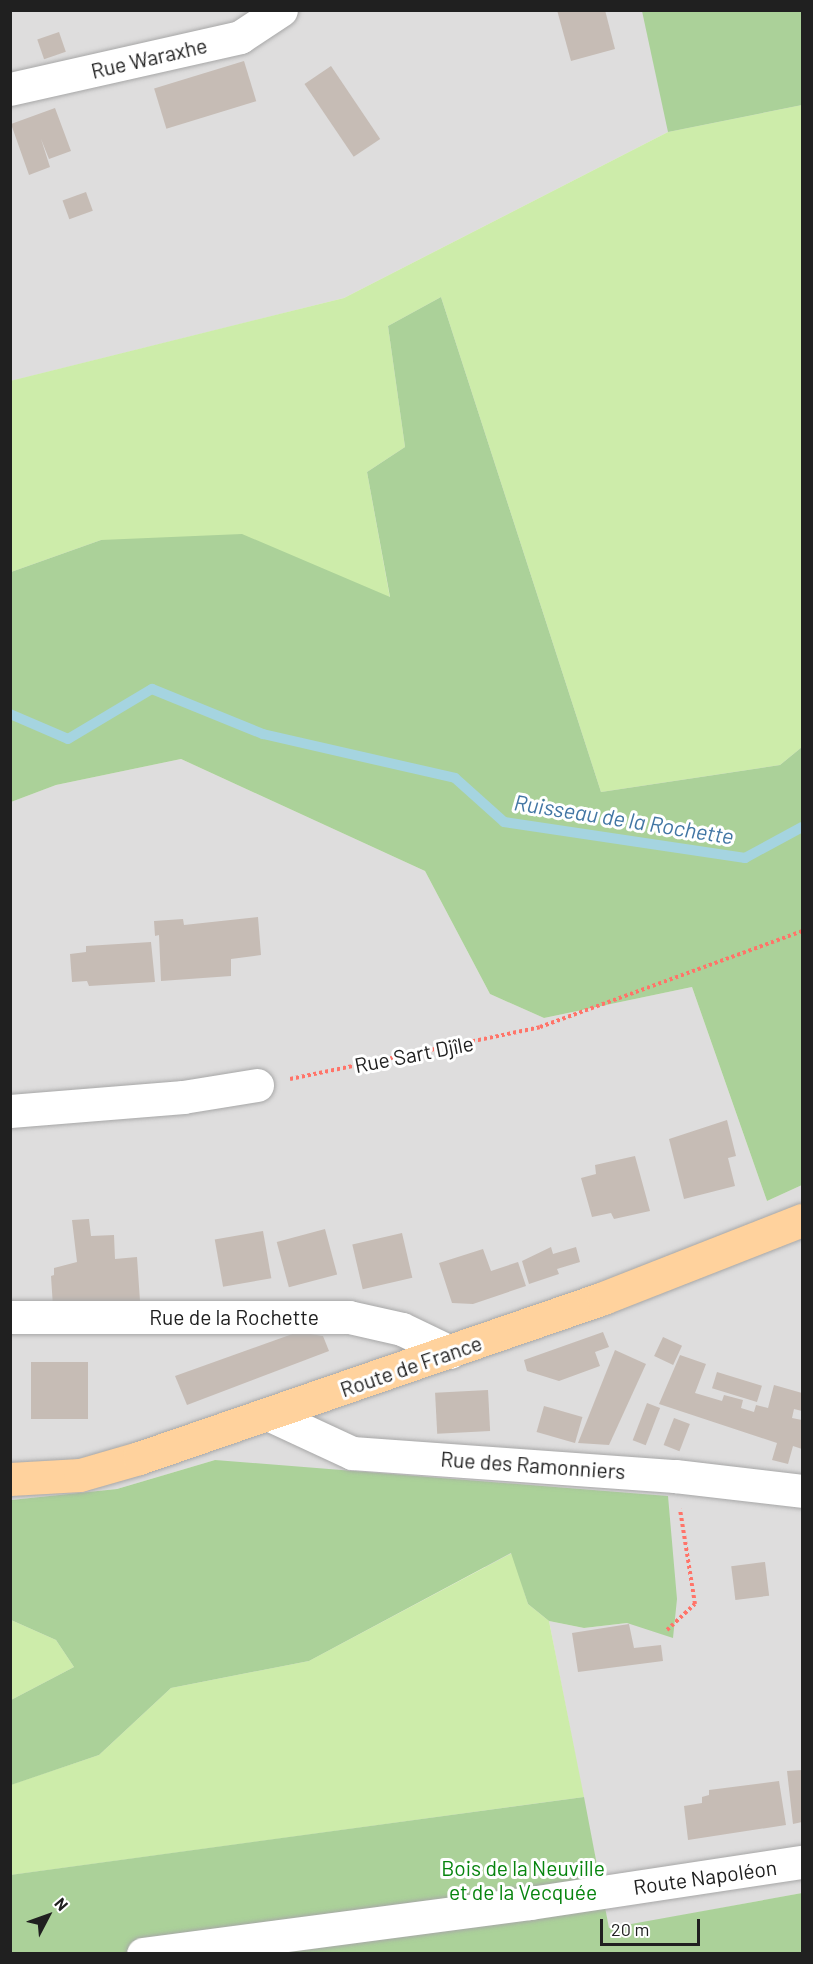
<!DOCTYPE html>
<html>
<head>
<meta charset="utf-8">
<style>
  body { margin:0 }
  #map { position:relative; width:813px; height:1964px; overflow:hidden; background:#f1ede6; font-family:Barlow,sans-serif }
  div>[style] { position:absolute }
  .residential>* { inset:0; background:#dedddd }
  .grass>* { inset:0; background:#cdecaa }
  .forest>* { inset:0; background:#abd199 }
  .stream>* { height:10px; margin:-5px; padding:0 5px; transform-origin:5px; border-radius:5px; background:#a5d4e0 }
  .building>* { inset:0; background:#c6bcb5; transform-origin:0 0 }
  .path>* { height:4px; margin-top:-2px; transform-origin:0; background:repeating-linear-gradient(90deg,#ff7469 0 3px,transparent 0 6px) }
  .roads { filter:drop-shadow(0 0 2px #a7a7a7) drop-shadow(0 0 2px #a7a7a7) }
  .minor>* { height:33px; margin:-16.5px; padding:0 16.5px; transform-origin:16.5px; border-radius:16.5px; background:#fff }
  .major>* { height:33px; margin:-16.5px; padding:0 16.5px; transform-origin:16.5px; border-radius:16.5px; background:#ffd29d }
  span { translate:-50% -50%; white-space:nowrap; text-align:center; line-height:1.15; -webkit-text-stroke:6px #fff; paint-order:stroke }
  .street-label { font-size:21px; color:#202020 }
  .park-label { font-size:21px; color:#07840e }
  .water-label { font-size:22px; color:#4276a4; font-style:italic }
  .frame { position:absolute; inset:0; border:12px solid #202020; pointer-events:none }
  .north { position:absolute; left:18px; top:1886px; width:60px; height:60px; -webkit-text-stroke:4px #fff; paint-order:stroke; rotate:49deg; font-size:16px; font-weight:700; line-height:24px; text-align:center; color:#202020 }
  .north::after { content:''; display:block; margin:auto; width:21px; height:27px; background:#202020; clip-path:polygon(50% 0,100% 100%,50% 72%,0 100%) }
  .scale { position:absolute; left:600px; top:1919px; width:100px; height:27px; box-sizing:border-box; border:3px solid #202020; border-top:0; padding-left:8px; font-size:18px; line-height:21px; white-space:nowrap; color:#202020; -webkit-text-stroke:4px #fff; paint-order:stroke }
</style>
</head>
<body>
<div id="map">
  <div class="residential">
    <i style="clip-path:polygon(10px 11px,802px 11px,802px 105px,668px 132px,344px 298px,11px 381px)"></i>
    <i style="clip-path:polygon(181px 759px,425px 871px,490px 994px,544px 1018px,692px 987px,767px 1201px,802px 1185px,802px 1893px,609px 1929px,549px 1621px,584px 1628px,627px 1623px,215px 1460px,117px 1489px,11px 1500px,11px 802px,56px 785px)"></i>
  </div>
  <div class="grass">
    <i style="clip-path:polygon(802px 105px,802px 747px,780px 765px,601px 792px,441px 297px,388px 326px,405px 447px,367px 472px,390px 598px,318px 570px,101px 540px,11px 572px,10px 381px,344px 298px,668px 132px)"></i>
    <i style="clip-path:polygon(512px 1553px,528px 1604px,549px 1621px,584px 1797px,11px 1875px,10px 1785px,99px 1755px,171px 1688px,309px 1661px)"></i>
    <i style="clip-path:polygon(11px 1620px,56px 1640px,74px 1667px,11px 1700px)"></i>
  </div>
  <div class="forest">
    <i style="clip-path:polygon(642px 11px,802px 11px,802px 105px,668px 132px)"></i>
    <i style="clip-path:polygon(441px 297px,601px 792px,780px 765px,802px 747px,802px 1185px,767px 1201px,692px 987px,544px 1018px,490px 994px,425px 871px,181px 759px,56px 785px,11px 802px,11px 572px,101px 540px,242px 534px,390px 597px,367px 472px,405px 447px,388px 326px)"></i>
    <i style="clip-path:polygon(215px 1460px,668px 1496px,677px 1599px,673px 1638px,627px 1623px,584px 1628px,549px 1621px,528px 1604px,511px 1553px,309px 1661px,171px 1688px,99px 1755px,11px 1785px,11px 1700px,74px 1667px,56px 1640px,11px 1620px,11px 1500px,117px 1489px)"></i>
    <i style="clip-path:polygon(584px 1797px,609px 1928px,802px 1893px,802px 1953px,11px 1953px,10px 1875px)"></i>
  </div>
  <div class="stream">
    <i style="left:10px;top:714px;width:63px;rotate:23.3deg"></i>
    <i style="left:68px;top:739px;width:98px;rotate:-30.8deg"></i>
    <i style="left:152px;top:689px;width:120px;rotate:22.1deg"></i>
    <i style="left:263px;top:734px;width:197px;rotate:12.9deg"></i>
    <i style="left:455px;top:778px;width:66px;rotate:41.9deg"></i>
    <i style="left:504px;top:822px;width:244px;rotate:8.5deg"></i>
    <i style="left:745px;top:858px;width:65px;rotate:-28.5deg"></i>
  </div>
  <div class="building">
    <i style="clip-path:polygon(557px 10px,605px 10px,615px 49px,571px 61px)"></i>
    <i style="left:59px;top:32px;width:21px;height:23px;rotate:71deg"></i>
    <i style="left:244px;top:61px;width:42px;height:94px;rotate:73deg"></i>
    <i style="left:331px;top:66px;width:88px;height:32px;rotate:56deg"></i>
    <i style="clip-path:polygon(55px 108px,71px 151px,49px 159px,41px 139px,50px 167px,29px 175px,11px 124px)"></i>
    <i style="left:86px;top:192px;width:20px;height:25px;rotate:70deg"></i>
    <i style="clip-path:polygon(258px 917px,261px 955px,231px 959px,231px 976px,161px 981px,159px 935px,155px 936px,154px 921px,183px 919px,184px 925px)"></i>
    <i style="clip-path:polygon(151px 942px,155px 982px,89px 986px,87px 981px,72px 982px,70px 954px,86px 952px,86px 946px)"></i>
    <i style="clip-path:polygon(727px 1120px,736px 1156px,728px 1158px,735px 1186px,684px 1199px,669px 1139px)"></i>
    <i style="clip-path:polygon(635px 1156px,650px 1211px,614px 1219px,611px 1213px,592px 1217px,581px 1178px,596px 1174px,595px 1165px)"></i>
    <i style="clip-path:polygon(89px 1219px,91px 1236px,114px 1235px,115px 1259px,137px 1257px,140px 1301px,53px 1307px,51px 1276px,54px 1275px,54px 1268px,77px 1262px,72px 1220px)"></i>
    <i style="left:325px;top:1229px;width:47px;height:50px;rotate:75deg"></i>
    <i style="left:263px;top:1231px;width:48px;height:49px;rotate:80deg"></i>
    <i style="left:402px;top:1233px;width:46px;height:51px;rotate:77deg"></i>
    <i style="clip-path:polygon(551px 1247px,553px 1254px,576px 1247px,580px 1262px,557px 1269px,559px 1274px,529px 1284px,522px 1261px)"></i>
    <i style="clip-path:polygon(483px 1249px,491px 1271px,518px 1262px,526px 1286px,473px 1304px,452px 1303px,439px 1263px)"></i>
    <i style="clip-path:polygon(298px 1332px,323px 1336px,329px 1351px,187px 1405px,175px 1376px)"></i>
    <i style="clip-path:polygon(603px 1332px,609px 1347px,595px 1352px,600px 1366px,559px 1381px,527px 1371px,524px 1360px)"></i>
    <i style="left:663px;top:1337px;width:21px;height:21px;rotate:25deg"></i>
    <i style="clip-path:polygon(615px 1350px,646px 1364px,609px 1445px,578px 1443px)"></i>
    <i style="clip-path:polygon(680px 1355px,706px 1364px,695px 1393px,722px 1401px,724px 1395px,743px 1400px,741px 1408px,754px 1412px,756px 1405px,768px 1408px,774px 1385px,802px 1393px,802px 1411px,794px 1409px,792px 1418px,802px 1420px,802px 1449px,793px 1446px,788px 1464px,772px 1460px,777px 1443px,659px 1404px)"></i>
    <i style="left:31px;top:1362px;width:57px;height:57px"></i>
    <i style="left:717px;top:1372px;width:47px;height:17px;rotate:17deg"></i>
    <i style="left:488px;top:1390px;width:41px;height:53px;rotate:87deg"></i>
    <i style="left:647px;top:1403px;width:14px;height:40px;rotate:21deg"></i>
    <i style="left:544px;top:1406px;width:40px;height:27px;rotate:16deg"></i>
    <i style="left:674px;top:1418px;width:17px;height:29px;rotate:21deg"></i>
    <i style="left:765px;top:1562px;width:34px;height:34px;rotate:83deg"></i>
    <i style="clip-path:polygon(629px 1624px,634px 1648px,661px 1645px,663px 1661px,578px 1672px,572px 1633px)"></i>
    <i style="clip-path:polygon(802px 1770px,802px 1822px,793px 1824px,787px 1771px)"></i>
    <i style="clip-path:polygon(779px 1781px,786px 1825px,688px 1840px,684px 1806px,702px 1803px,702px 1797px,709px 1795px,709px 1790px)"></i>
  </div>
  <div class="path">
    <i style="left:290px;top:1079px;width:255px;rotate:-11.7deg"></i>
    <i style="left:540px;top:1027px;width:279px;rotate:-20.1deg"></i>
    <i style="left:667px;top:1630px;width:38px;rotate:-43deg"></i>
    <i style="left:695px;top:1604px;width:96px;rotate:-99deg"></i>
  </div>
  <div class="roads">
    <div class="minor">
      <i style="left:10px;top:89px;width:236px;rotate:-12.7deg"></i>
      <i style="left:240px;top:37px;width:49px;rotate:-33.4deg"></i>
      <i style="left:10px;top:1111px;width:174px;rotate:-4.6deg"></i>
      <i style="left:183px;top:1097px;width:75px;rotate:-9.2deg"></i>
      <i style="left:10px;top:1317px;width:339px"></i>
      <i style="left:349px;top:1317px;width:54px;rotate:12.8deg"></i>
      <i style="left:402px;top:1329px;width:53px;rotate:25.6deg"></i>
      <i style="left:270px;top:1415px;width:90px;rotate:24.9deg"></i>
      <i style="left:352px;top:1453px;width:324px;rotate:4.1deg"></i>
      <i style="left:675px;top:1476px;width:128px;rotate:6.7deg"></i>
      <i style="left:143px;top:1954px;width:390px;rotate:-7.5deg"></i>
      <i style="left:530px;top:1903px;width:275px;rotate:-8.6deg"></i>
    </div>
    <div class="major">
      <i style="left:10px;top:1479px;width:70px;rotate:-3.3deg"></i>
      <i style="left:80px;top:1475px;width:61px;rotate:-16.1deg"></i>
      <i style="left:139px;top:1458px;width:491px;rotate:-19deg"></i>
      <i style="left:603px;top:1298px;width:214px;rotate:-21.4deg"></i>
    </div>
  </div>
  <div class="street-label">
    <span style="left:149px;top:58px;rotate:-13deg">Rue Waraxhe</span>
    <span style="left:414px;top:1054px;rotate:-11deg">Rue Sart Djîle</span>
    <span style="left:234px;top:1317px">Rue de la Rochette</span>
    <span style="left:411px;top:1366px;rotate:-19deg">Route de France</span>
    <span style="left:533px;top:1465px;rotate:4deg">Rue des Ramonniers</span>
    <span style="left:705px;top:1877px;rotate:-8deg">Route Napoléon</span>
  </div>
  <div class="park-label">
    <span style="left:523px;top:1880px">Bois de la Neuville<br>et de la Vecquée</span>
  </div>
  <div class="water-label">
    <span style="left:624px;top:819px;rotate:9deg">Ruisseau de la Rochette</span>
  </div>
  <div class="frame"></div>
  <div class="north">N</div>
  <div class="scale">20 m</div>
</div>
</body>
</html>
